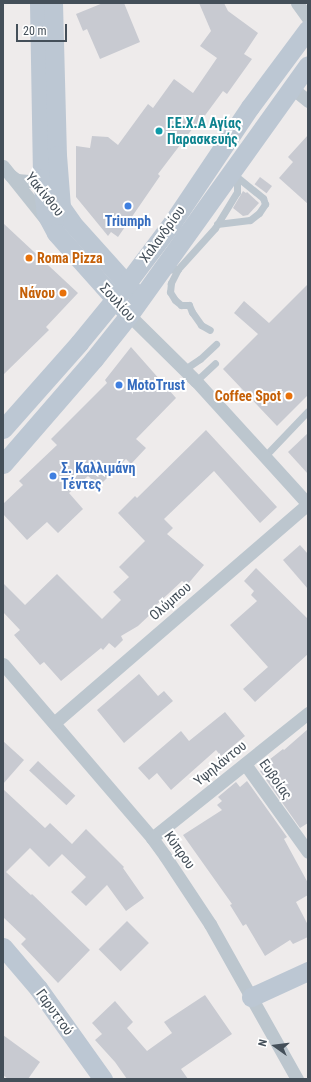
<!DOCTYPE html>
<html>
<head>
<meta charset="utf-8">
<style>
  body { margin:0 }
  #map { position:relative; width:311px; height:1082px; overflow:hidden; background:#eeebeb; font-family:"Roboto Condensed",sans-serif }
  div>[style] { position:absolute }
  .building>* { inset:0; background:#c8cad1; transform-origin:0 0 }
  .lane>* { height:7px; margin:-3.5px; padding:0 3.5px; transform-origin:3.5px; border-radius:3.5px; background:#bcc6ce }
  .street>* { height:13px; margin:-6.5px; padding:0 6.5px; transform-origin:6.5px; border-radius:6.5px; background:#bcc6ce }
  .secondary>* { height:19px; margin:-9.5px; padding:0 9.5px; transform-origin:9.5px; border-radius:9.5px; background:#bcc7d3 }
  .dots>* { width:11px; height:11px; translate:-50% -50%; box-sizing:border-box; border:2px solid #fff; border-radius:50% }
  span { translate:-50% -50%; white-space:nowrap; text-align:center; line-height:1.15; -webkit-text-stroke:4px #fff; paint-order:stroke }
  .culture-label { font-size:14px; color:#0d838f; font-weight:700 }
  .left { translate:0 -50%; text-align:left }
  .street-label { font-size:14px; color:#444f59 }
  .shop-label { font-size:14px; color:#366cbe; font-weight:700 }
  .food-label { font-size:14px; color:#c56008; font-weight:700 }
  .right { translate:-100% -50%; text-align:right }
  .frame { position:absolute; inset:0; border:4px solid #444f59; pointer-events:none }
  .north { position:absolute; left:255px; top:1026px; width:40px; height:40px; -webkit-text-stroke:3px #fff; paint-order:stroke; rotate:284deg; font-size:11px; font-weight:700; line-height:16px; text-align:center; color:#444f59 }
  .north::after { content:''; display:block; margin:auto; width:14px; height:18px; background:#444f59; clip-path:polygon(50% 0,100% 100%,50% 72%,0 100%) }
  .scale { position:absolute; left:16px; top:24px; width:51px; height:18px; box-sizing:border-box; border:2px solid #444f59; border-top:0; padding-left:5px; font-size:12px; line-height:14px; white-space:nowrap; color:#444f59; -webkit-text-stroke:3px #fff; paint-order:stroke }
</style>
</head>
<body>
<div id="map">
  <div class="building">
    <i style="clip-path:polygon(103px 3px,124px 3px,140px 42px,100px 59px,87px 29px,83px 31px,76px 14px)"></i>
    <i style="clip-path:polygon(199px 3px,224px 3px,228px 11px,258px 33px,244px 54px,252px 59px,227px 94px,223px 91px,195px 129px,193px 128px,158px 174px,160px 176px,118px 237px,111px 232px,108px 236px,76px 197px,76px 146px,90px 148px,92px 136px,108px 137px,118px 145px,148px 104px,153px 108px,174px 79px,193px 93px,217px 58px,200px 46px,211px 31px)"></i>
    <i style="clip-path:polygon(308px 135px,308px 204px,279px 178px,293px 162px,288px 157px)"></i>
    <i style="left:260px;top:177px;width:15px;height:9px;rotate:37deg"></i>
    <i style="clip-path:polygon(243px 191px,246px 193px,247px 192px,259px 203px,248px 215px,243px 216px,233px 208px)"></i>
    <i style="clip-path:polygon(3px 223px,78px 293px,46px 327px,49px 330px,3px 375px)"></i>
    <i style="clip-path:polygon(308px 284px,308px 395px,277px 426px,223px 369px,258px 334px,234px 313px,244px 301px,269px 323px)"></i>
    <i style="clip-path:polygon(131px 347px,176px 398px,136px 439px,146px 448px,131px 464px,126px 459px,99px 486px,88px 476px,69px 493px,83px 509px,58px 533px,47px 522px,27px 540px,3px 514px,3px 504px,23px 485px,19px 481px,57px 445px,51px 439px,107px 383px,105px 380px)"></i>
    <i style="clip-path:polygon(206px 430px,277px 507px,260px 523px,214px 471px,164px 519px,173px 528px,167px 534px,204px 565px,187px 585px,182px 581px,153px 608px,155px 610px,138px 626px,121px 636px,123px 640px,115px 648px,109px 643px,103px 650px,101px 648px,61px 681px,44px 662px,40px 665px,14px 635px,20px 630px,3px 612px,3px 583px,25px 605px,57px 574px,102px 619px,121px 600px,113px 592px,129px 577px,119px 567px,145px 541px,118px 513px,135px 496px,137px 498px)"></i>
    <i style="clip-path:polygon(308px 433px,308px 474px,288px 452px)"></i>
    <i style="clip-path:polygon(300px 545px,308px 554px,308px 589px,283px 560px)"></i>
    <i style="clip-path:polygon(256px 568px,308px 619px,308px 654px,255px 702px,243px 689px,268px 667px,230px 625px,257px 601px,251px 595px,254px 591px,244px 581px)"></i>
    <i style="clip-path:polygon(139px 674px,158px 696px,164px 691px,173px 701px,124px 743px,97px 710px)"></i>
    <i style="clip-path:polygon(225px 712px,245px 736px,221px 756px,216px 750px,171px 790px,157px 773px,149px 780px,138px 768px,181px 731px,189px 741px)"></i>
    <i style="clip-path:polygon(308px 729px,308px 823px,300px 828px,260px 771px,267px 766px,265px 763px,283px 749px,284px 750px)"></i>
    <i style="clip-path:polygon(3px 741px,24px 760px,3px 784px)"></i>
    <i style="left:38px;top:761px;width:51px;height:13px;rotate:43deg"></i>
    <i style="clip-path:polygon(247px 781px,287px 837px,284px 839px,308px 883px,308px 895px,296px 902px,308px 925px,308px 937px,293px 944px,290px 940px,265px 956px,246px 924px,243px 926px,230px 905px,232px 904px,183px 835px,222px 810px,217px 805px,222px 801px,218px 797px,236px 782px,240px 787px)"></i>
    <i style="clip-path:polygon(3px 789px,45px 828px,50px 823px,72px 844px,86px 829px,124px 867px,123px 868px,144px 898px,126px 911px,107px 885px,86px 906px,71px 892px,86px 877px,62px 854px,49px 867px,30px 848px,6px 872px,31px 895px,32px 894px,90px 950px,58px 983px,21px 944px,26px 939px,3px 917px)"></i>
    <i style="left:127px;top:921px;width:31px;height:40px;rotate:45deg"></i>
    <i style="clip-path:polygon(205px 995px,232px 1034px,181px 1069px,188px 1079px,127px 1079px,115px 1062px,95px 1040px,102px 1034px,92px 1023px,115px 1001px,133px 1022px,127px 1028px,147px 1051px,172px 1033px,164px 1022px)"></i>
    <i style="clip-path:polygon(3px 1035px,40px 1062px,28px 1079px,8px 1079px,3px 1075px)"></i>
  </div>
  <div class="lane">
    <i style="left:217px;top:224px;width:33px;rotate:-7deg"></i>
    <i style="left:250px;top:220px;width:11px;rotate:-38deg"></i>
    <i style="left:259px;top:213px;width:11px;rotate:-56deg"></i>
    <i style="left:265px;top:204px;width:6px;rotate:-108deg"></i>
    <i style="left:263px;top:198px;width:33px;rotate:-141deg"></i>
    <i style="left:178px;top:269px;width:16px;rotate:117deg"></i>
    <i style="left:171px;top:283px;width:9px;rotate:96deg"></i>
    <i style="left:170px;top:292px;width:9px;rotate:58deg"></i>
    <i style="left:175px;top:300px;width:8px;rotate:40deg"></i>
    <i style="left:181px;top:305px;width:8px"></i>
    <i style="left:189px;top:305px;width:8px;rotate:67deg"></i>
    <i style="left:192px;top:312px;width:16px;rotate:55deg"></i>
    <i style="left:201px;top:325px;width:10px;rotate:29deg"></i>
    <i style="left:165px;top:270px;width:13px;rotate:-4deg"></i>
    <i style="left:178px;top:269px;width:55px;rotate:-47.9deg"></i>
    <i style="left:215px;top:228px;width:42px;rotate:-58.6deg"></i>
    <i style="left:237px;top:192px;width:19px;rotate:-90deg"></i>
    <i style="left:185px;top:369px;width:18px;rotate:-34deg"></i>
    <i style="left:200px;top:359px;width:22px;rotate:-43deg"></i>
    <i style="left:196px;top:381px;width:26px;rotate:-43deg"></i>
    <i style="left:265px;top:456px;width:62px;rotate:-46.3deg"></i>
  </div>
  <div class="street">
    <i style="left:297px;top:3px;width:19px;rotate:54deg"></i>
    <i style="left:292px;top:88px;width:21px;rotate:39deg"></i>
    <i style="left:3px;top:166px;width:70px;rotate:51.3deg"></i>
    <i style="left:10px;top:175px;width:9px;rotate:36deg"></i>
    <i style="left:17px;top:180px;width:11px;rotate:5deg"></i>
    <i style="left:28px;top:181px;width:14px;rotate:-12deg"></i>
    <i style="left:42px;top:178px;width:8px;rotate:-60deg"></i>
    <i style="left:129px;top:315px;width:94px;rotate:44.6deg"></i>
    <i style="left:196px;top:381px;width:166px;rotate:47.7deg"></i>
    <i style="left:3px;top:664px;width:229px;rotate:49.4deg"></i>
    <i style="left:152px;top:838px;width:22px;rotate:54deg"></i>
    <i style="left:165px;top:856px;width:82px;rotate:56.5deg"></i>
    <i style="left:210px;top:924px;width:178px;rotate:60.7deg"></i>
    <i style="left:54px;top:723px;width:335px;rotate:-40.8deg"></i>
    <i style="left:245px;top:764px;width:108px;rotate:54.4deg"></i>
    <i style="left:152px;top:838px;width:200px;rotate:-38.7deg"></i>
  </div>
  <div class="secondary">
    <i style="left:39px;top:3px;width:175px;rotate:89deg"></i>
    <i style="left:42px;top:178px;width:36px;rotate:84deg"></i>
    <i style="left:46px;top:214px;width:21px;rotate:62deg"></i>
    <i style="left:56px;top:233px;width:101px;rotate:48.2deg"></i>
    <i style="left:53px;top:3px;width:152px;rotate:88.5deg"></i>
    <i style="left:57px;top:155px;width:52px;rotate:85.6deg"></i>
    <i style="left:61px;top:207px;width:19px;rotate:55deg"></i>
    <i style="left:72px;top:223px;width:93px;rotate:48.1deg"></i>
    <i style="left:3px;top:429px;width:115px;rotate:-48.5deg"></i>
    <i style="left:79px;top:343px;width:57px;rotate:-50.7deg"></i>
    <i style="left:115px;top:299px;width:95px;rotate:-53.1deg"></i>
    <i style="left:172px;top:223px;width:140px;rotate:-56.1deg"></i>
    <i style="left:250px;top:107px;width:97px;rotate:-53.4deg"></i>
    <i style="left:3px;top:464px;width:139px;rotate:-49.1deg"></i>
    <i style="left:94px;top:359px;width:56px;rotate:-51.5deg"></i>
    <i style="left:129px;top:315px;width:307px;rotate:-54.4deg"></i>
    <i style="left:3px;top:947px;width:54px;rotate:49.5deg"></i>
    <i style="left:38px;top:988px;width:112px;rotate:54.5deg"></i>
    <i style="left:251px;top:997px;width:63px;rotate:-24.5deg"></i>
  </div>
  <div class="dots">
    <i style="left:159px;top:131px;background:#0f9aa8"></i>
    <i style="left:128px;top:206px;background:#3f7fe0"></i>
    <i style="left:29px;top:258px;background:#e8710a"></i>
    <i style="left:63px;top:293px;background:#e8710a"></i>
    <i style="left:119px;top:385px;background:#3f7fe0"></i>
    <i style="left:289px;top:396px;background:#e8710a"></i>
    <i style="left:53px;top:476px;background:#3f7fe0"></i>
  </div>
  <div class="culture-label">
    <span class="left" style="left:167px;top:131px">Γ.Ε.Χ.Α Αγίας<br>Παρασκευής</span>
  </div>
  <div class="street-label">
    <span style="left:45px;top:194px;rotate:51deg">Υακίνθου</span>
    <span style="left:162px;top:234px;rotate:-54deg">Χαλανδρίου</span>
    <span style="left:118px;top:302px;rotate:48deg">Σουλίου</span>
    <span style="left:170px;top:601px;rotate:-41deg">Ολύμπου</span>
    <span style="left:220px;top:763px;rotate:-39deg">Υψηλάντου</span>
    <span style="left:276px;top:779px;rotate:55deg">Ευβοίας</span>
    <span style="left:180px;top:850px;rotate:55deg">Κύπρου</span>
    <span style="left:55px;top:1012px;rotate:54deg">Γαρυττού</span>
  </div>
  <div class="shop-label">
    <span style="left:128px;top:221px">Triumph</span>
    <span class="left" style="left:127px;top:385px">MotoTrust</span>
    <span class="left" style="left:61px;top:476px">Σ. Καλλιμάνη<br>Τέντες</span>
  </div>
  <div class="food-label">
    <span class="left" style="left:37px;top:258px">Roma Pizza</span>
    <span class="right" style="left:55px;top:293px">Νάνου</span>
    <span class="right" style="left:281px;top:396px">Coffee Spot</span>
  </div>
  <div class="frame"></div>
  <div class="north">N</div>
  <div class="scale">20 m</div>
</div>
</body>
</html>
